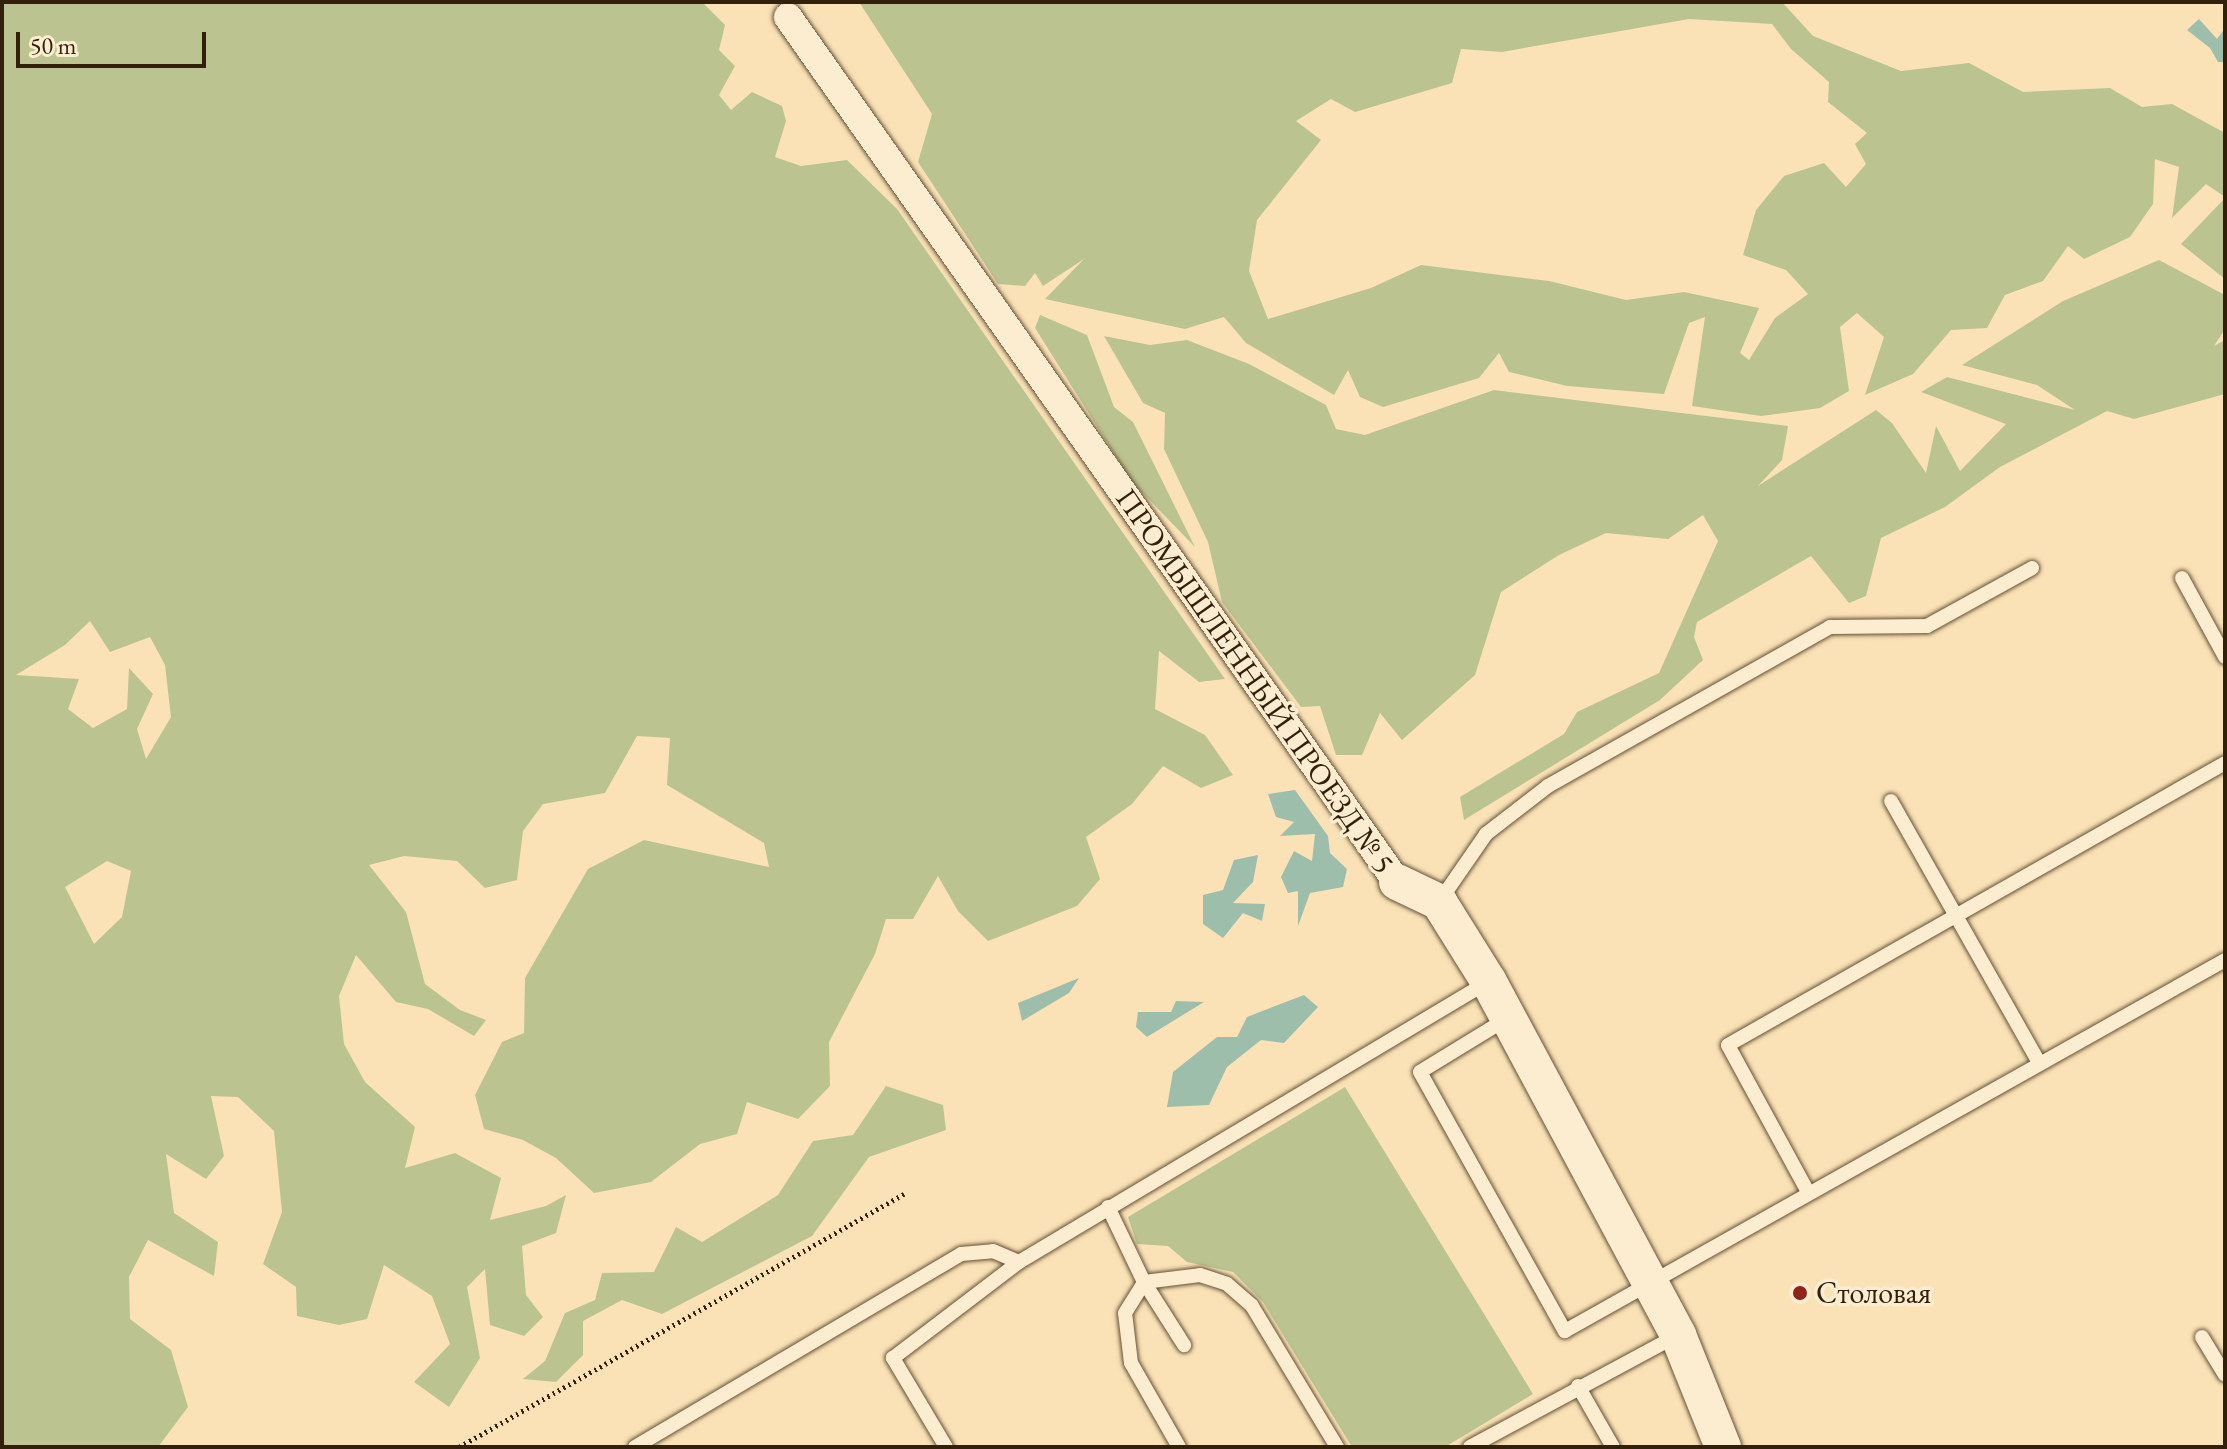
<!DOCTYPE html>
<html>
<head>
<meta charset="utf-8">
<style>
  body { margin:0 }
  #map { position:relative; width:2227px; height:1449px; overflow:hidden; background:#fae2b6; font-family:"EB Garamond",serif }
  div>[style] { position:absolute }
  .green>* { inset:0; background:#bbc490 }
  .water>* { inset:0; background:#9ebeac }
  .path>* { height:5px; margin-top:-2.5px; transform-origin:0; background:repeating-linear-gradient(90deg,#33200a 0 2px,transparent 0 6px) }
  .roads { filter:drop-shadow(0 0 2px #655035) drop-shadow(0 0 2px #655035) }
  .service>* { height:14px; margin:-7px; padding:0 7px; transform-origin:7px; border-radius:7px; background:#fcecd0 }
  .minor>* { height:28px; margin:-14px; padding:0 14px; transform-origin:14px; border-radius:14px; background:#fcecd0 }
  .tertiary>* { height:36px; margin:-18px; padding:0 18px; transform-origin:18px; border-radius:18px; background:#fcecd0 }
  .dots>* { width:22px; height:22px; translate:-50% -50%; box-sizing:border-box; border:4px solid #fcecd0; border-radius:50% }
  span { translate:-50% -50%; white-space:nowrap; text-align:center; line-height:1.15; -webkit-text-stroke:7px #fcecd0; paint-order:stroke }
  .street-label { font-size:30px; color:#33200a }
  .poi-label { font-size:30px; color:#33200a }
  .left { translate:0 -50%; text-align:left }
  .frame { position:absolute; inset:0; border:4px solid #33200a; pointer-events:none }
  .scale { position:absolute; left:16px; top:32px; width:190px; height:36px; box-sizing:border-box; border:4px solid #33200a; border-top:0; padding-left:10px; font-size:24px; line-height:28px; white-space:nowrap; color:#33200a; -webkit-text-stroke:6px #fcecd0; paint-order:stroke }
</style>
</head>
<body>
<div id="map">
  <div class="green">
    <i style="clip-path:polygon(evenodd,2px 2px,702px 2px,725px 25px,719px 50px,735px 66px,719px 95px,731px 110px,752px 92px,782px 106px,786px 121px,775px 157px,801px 166px,847px 160px,897px 209px,1225px 679px,1199px 682px,1159px 651px,1155px 709px,1205px 735px,1233px 775px,1201px 788px,1163px 766px,1132px 804px,1086px 837px,1100px 879px,1077px 906px,988px 941px,958px 911px,938px 876px,913px 919px,886px 919px,875px 954px,829px 1042px,830px 1086px,798px 1119px,747px 1102px,737px 1134px,700px 1144px,651px 1182px,594px 1193px,556px 1158px,523px 1140px,484px 1129px,475px 1095px,502px 1042px,524px 1033px,525px 978px,588px 869px,644px 840px,769px 867px,764px 843px,667px 785px,670px 738px,637px 736px,605px 793px,543px 804px,523px 831px,517px 880px,485px 888px,457px 861px,404px 856px,369px 865px,406px 912px,425px 984px,460px 1010px,486px 1020px,474px 1036px,428px 1009px,396px 1002px,356px 955px,339px 996px,344px 1044px,365px 1082px,415px 1127px,405px 1168px,455px 1153px,501px 1178px,490px 1220px,546px 1206px,566px 1195px,556px 1233px,522px 1246px,526px 1295px,543px 1317px,524px 1336px,490px 1325px,485px 1269px,467px 1287px,480px 1358px,449px 1407px,414px 1382px,450px 1344px,432px 1296px,384px 1265px,367px 1319px,339px 1325px,297px 1316px,296px 1287px,263px 1264px,282px 1212px,274px 1131px,238px 1097px,211px 1096px,224px 1156px,206px 1179px,166px 1154px,174px 1213px,218px 1242px,214px 1276px,148px 1240px,129px 1277px,130px 1319px,171px 1350px,188px 1407px,158px 1447px,2px 1447px,2px 2px,90px 621px,110px 652px,150px 637px,165px 665px,171px 717px,146px 759px,137px 729px,153px 694px,129px 668px,127px 709px,93px 728px,68px 709px,79px 679px,16px 675px,65px 645px,90px 621px,2px 2px,107px 861px,131px 871px,122px 917px,94px 944px,65px 887px,107px 861px)"></i>
    <i style="clip-path:polygon(evenodd,859px 2px,1782px 2px,1813px 36px,1901px 71px,1969px 63px,2023px 92px,2110px 88px,2142px 107px,2172px 104px,2225px 133px,2225px 197px,2206px 184px,2172px 218px,2179px 167px,2155px 159px,2153px 204px,2130px 237px,2084px 259px,2068px 246px,2043px 281px,2005px 295px,1987px 328px,1951px 330px,1913px 374px,1865px 395px,1884px 337px,1857px 313px,1840px 327px,1849px 391px,1820px 408px,1761px 416px,1692px 406px,1705px 317px,1689px 323px,1664px 394px,1567px 386px,1509px 372px,1499px 353px,1479px 378px,1383px 407px,1360px 397px,1348px 370px,1334px 395px,1246px 343px,1224px 317px,1185px 329px,1045px 299px,1084px 259px,1043px 286px,1035px 273px,1025px 286px,998px 284px,918px 162px,932px 114px,859px 2px,1689px 19px,1772px 24px,1791px 49px,1829px 82px,1828px 102px,1867px 133px,1855px 144px,1866px 164px,1846px 187px,1824px 163px,1784px 176px,1756px 210px,1743px 255px,1786px 270px,1808px 294px,1775px 318px,1749px 360px,1740px 353px,1759px 308px,1684px 292px,1626px 300px,1549px 281px,1421px 265px,1371px 288px,1268px 319px,1249px 271px,1257px 220px,1321px 140px,1296px 121px,1331px 99px,1355px 112px,1452px 83px,1461px 49px,1502px 52px,1689px 19px)"></i>
    <i style="clip-path:polygon(2225px 198px,2225px 279px,2181px 244px)"></i>
    <i style="clip-path:polygon(2159px 260px,2225px 295px,2225px 329px,2214px 346px,2225px 340px,2225px 394px,2134px 419px,2107px 411px,2000px 467px,1945px 507px,1881px 538px,1866px 596px,1849px 603px,1811px 556px,1697px 622px,1694px 637px,1703px 660px,1660px 700px,1464px 820px,1460px 797px,1564px 734px,1577px 712px,1659px 673px,1718px 541px,1703px 515px,1668px 539px,1606px 533px,1559px 555px,1501px 592px,1475px 675px,1402px 740px,1380px 713px,1362px 755px,1336px 755px,1320px 706px,1301px 707px,1222px 602px,1208px 542px,1164px 449px,1165px 413px,1143px 403px,1104px 336px,1150px 345px,1187px 340px,1249px 364px,1326px 405px,1336px 429px,1365px 435px,1494px 390px,1788px 426px,1782px 460px,1758px 486px,1876px 410px,1892px 423px,1926px 473px,1936px 426px,1960px 471px,2006px 424px,1921px 392px,1947px 377px,2075px 410px,2037px 385px,1962px 365px,2063px 301px)"></i>
    <i style="clip-path:polygon(1040px 315px,1087px 335px,1114px 407px,1133px 422px,1195px 547px,1132px 482px,1035px 328px)"></i>
    <i style="clip-path:polygon(886px 1086px,943px 1105px,946px 1130px,869px 1157px,812px 1236px,662px 1314px,622px 1300px,583px 1321px,583px 1355px,556px 1382px,523px 1379px,545px 1361px,565px 1313px,595px 1300px,602px 1273px,654px 1272px,676px 1227px,702px 1242px,778px 1195px,813px 1141px,853px 1135px)"></i>
    <i style="clip-path:polygon(1345px 1087px,1533px 1394px,1445px 1447px,1352px 1447px,1263px 1302px,1233px 1272px,1187px 1262px,1168px 1246px,1137px 1244px,1128px 1217px)"></i>
  </div>
  <div class="water">
    <i style="clip-path:polygon(2199px 19px,2217px 39px,2225px 28px,2225px 62px,2218px 62px,2210px 48px,2187px 30px)"></i>
    <i style="clip-path:polygon(1295px 790px,1328px 836px,1330px 853px,1347px 869px,1343px 887px,1310px 893px,1298px 926px,1298px 891px,1288px 893px,1281px 877px,1294px 851px,1312px 861px,1315px 834px,1280px 836px,1294px 822px,1276px 817px,1268px 794px)"></i>
    <i style="clip-path:polygon(1258px 855px,1253px 882px,1233px 903px,1265px 904px,1262px 921px,1243px 913px,1223px 938px,1203px 924px,1203px 895px,1223px 890px,1234px 860px)"></i>
    <i style="clip-path:polygon(1079px 978px,1069px 993px,1022px 1021px,1018px 1003px)"></i>
    <i style="clip-path:polygon(1304px 995px,1318px 1007px,1284px 1043px,1261px 1040px,1227px 1067px,1209px 1105px,1167px 1107px,1173px 1072px,1217px 1037px,1237px 1037px,1247px 1017px)"></i>
    <i style="clip-path:polygon(1176px 1001px,1204px 1002px,1147px 1037px,1136px 1027px,1138px 1012px,1171px 1012px)"></i>
  </div>
  <div class="path">
    <i style="left:459px;top:1447px;width:512px;rotate:-29.62deg"></i>
  </div>
  <div class="roads">
    <div class="service">
      <i style="left:2182px;top:578px;width:90px;rotate:61.4deg"></i>
      <i style="left:1891px;top:801px;width:301px;rotate:60.5deg"></i>
      <i style="left:1439px;top:902px;width:83px;rotate:-55.3deg"></i>
      <i style="left:1486px;top:834px;width:78px;rotate:-37.7deg"></i>
      <i style="left:1548px;top:786px;width:324px;rotate:-29.4deg"></i>
      <i style="left:1830px;top:627px;width:97px;rotate:-0.6deg"></i>
      <i style="left:1927px;top:626px;width:120px;rotate:-28.9deg"></i>
      <i style="left:1508px;top:1018px;width:103px;rotate:148.5deg"></i>
      <i style="left:1420px;top:1072px;width:297px;rotate:60.8deg"></i>
      <i style="left:1565px;top:1331px;width:757px;rotate:-29.34deg"></i>
      <i style="left:1808px;top:1192px;width:167px;rotate:-118.6deg"></i>
      <i style="left:1728px;top:1045px;width:571px;rotate:-29.57deg"></i>
      <i style="left:1108px;top:1207px;width:83px;rotate:64.4deg"></i>
      <i style="left:1144px;top:1282px;width:75px;rotate:57.6deg"></i>
      <i style="left:2202px;top:1337px;width:44px;rotate:58.8deg"></i>
      <i style="left:1578px;top:1386px;width:70px;rotate:60.2deg"></i>
      <i style="left:635px;top:1447px;width:379px;rotate:-30.6deg"></i>
      <i style="left:961px;top:1254px;width:32px;rotate:-5deg"></i>
      <i style="left:993px;top:1251px;width:28px;rotate:23deg"></i>
      <i style="left:946px;top:1447px;width:104px;rotate:-120.8deg"></i>
      <i style="left:893px;top:1358px;width:158px;rotate:-37.3deg"></i>
      <i style="left:1019px;top:1262px;width:546px;rotate:-30.84deg"></i>
      <i style="left:1179px;top:1447px;width:97px;rotate:-119.7deg"></i>
      <i style="left:1131px;top:1363px;width:50px;rotate:-96.8deg"></i>
      <i style="left:1125px;top:1313px;width:36px;rotate:-58deg"></i>
      <i style="left:1144px;top:1282px;width:56px;rotate:-7.1deg"></i>
      <i style="left:1200px;top:1275px;width:28px;rotate:18deg"></i>
      <i style="left:1227px;top:1284px;width:33px;rotate:41deg"></i>
      <i style="left:1252px;top:1306px;width:165px;rotate:58.9deg"></i>
      <i style="left:1470px;top:1447px;width:236px;rotate:-28.3deg"></i>
    </div>
    <div class="minor">
      <i style="left:788px;top:17px;width:1058px;rotate:54.85deg"></i>
    </div>
    <div class="tertiary">
      <i style="left:1397px;top:882px;width:47px;rotate:25.5deg"></i>
      <i style="left:1439px;top:902px;width:94px;rotate:58deg"></i>
      <i style="left:1489px;top:982px;width:400px;rotate:61.8deg"></i>
      <i style="left:1678px;top:1335px;width:121px;rotate:68.1deg"></i>
    </div>
  </div>
  <div class="dots">
    <i style="left:1800px;top:1293px;background:#8f2418"></i>
  </div>
  <div class="street-label">
    <span style="left:1255px;top:681px;rotate:55deg">ПРОМЫШЛЕННЫЙ ПРОЕЗД № 5</span>
  </div>
  <div class="poi-label">
    <span class="left" style="left:1816px;top:1293px">Столовая</span>
  </div>
  <div class="frame"></div>
  <div class="scale">50 m</div>
</div>
</body>
</html>
